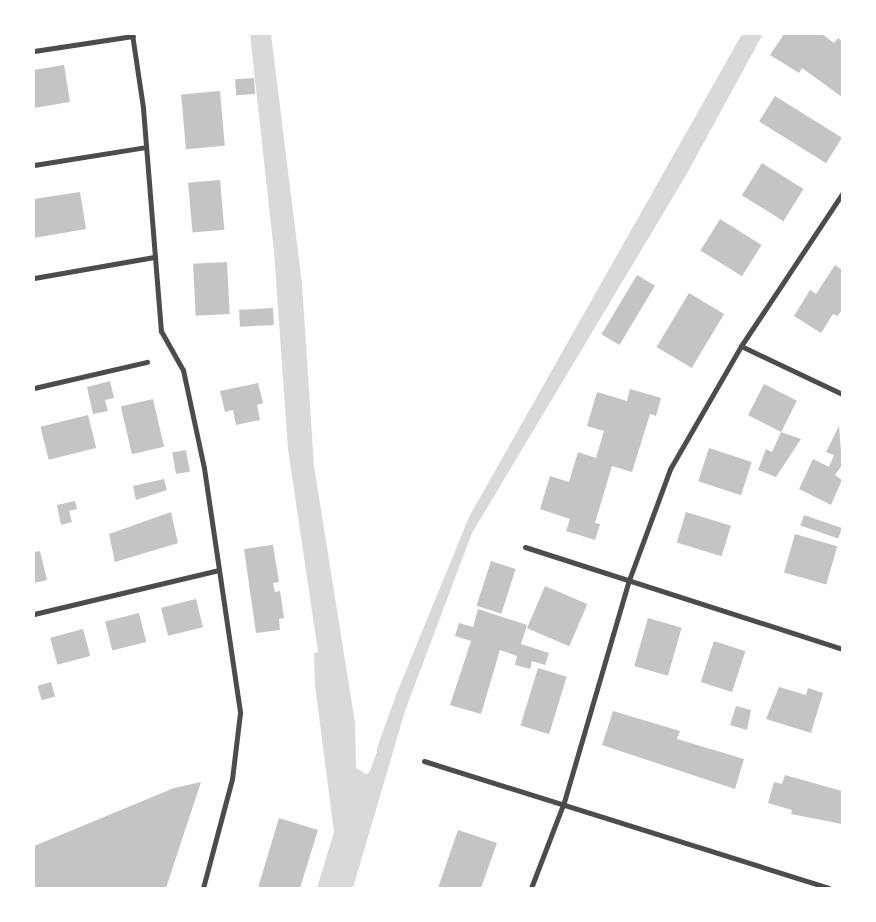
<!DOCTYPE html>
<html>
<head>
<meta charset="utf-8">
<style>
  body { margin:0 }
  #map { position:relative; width:876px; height:922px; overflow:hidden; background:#fff; font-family:"Public Sans",sans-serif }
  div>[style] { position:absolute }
  .water>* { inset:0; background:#d9d9d9 }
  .stream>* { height:7px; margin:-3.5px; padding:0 3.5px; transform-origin:3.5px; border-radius:3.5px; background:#d9d9d9 }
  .building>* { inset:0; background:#c4c4c4; transform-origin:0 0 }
  .minor>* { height:5px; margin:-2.5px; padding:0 2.5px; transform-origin:2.5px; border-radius:2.5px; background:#4c4c4c }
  span { translate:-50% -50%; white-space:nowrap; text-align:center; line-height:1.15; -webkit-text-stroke:4px #fff; paint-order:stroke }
  .frame { position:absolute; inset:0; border:35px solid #fff; pointer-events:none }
</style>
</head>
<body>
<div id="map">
  <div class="water">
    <i style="clip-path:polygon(250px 34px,271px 34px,302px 284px,314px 466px,355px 723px,356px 768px,366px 774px,377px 769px,377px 748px,396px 695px,469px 517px,742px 34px,763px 34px,685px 177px,472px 533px,405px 711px,353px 888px,317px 888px,334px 832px,315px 685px,314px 653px,318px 652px,288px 449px,274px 252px)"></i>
  </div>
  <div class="stream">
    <i style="left:369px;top:782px;width:29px;rotate:-70deg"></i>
  </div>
  <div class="building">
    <i style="clip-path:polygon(784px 34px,822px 34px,834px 43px,838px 38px,842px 41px,842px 97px,802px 68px,799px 73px,770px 55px)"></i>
    <i style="clip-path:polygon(64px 65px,70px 102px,34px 108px,34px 70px)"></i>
    <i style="left:254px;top:78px;width:16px;height:19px;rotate:86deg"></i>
    <i style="left:220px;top:91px;width:55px;height:39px;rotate:85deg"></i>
    <i style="left:775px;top:96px;width:79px;height:30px;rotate:32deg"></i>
    <i style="left:762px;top:163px;width:49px;height:38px;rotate:32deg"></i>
    <i style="left:220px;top:180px;width:50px;height:32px;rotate:85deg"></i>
    <i style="clip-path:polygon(80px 192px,86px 229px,34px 238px,34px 199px)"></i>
    <i style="left:720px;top:219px;width:49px;height:37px;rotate:32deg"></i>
    <i style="left:227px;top:262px;width:52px;height:34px;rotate:87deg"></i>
    <i style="clip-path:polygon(835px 265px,842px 270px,842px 309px,838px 316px,833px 314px,821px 333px,794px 316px,810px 290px,816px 294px)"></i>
    <i style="left:637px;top:275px;width:21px;height:69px;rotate:31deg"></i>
    <i style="left:689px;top:293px;width:41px;height:63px;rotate:31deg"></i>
    <i style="left:273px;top:308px;width:17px;height:34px;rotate:87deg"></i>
    <i style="clip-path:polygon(110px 381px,114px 398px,105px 400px,108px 411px,93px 414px,87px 387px)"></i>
    <i style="clip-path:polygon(258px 383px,263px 403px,257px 405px,260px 420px,236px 425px,233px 410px,225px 412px,220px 391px)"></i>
    <i style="left:764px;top:384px;width:37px;height:35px;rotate:27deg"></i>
    <i style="clip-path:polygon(630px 389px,661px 398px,656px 416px,650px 414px,632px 472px,612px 466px,595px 523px,600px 524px,595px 540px,566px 531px,570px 519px,540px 509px,550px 476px,569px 482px,578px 452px,596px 458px,604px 431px,587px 426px,597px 392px,627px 401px)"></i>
    <i style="left:153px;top:399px;width:49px;height:33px;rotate:77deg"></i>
    <i style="left:88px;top:415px;width:34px;height:49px;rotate:76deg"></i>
    <i style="clip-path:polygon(839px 426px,842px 465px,835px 475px,842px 480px,831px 505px,799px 489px,813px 459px,829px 467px,834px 455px,826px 452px)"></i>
    <i style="clip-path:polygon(781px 432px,801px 439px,776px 477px,758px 470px,766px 449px,772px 452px)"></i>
    <i style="left:709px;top:448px;width:45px;height:35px;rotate:18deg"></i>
    <i style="left:186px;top:450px;width:22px;height:14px;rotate:80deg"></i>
    <i style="clip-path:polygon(164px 479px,167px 490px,136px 500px,133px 486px)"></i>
    <i style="clip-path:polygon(75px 501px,77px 509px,69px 511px,72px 522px,61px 525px,57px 505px)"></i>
    <i style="clip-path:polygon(171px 512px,178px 543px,115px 562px,109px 534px)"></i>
    <i style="left:686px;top:512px;width:47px;height:32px;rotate:17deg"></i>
    <i style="left:804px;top:515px;width:40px;height:11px;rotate:19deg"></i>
    <i style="left:795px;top:534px;width:44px;height:40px;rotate:16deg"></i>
    <i style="clip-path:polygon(273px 545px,279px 582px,273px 583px,275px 592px,280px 591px,284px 618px,279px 619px,280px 630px,256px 633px,244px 549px)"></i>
    <i style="clip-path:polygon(40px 551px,47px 580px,34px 583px,34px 552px)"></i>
    <i style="left:491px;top:561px;width:26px;height:47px;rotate:18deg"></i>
    <i style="left:545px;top:586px;width:46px;height:46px;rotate:23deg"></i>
    <i style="left:196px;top:599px;width:29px;height:36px;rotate:76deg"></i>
    <i style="clip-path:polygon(478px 609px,527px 625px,521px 644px,549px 653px,545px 665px,532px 661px,530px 669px,515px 665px,517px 656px,500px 650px,481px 714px,450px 705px,471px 641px,455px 636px,459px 623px,473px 627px)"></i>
    <i style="left:139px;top:613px;width:30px;height:35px;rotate:76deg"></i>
    <i style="left:648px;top:618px;width:35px;height:50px;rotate:16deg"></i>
    <i style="left:83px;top:629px;width:28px;height:34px;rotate:75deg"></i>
    <i style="left:714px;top:641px;width:33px;height:43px;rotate:18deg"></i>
    <i style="left:538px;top:668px;width:30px;height:60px;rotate:17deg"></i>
    <i style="left:51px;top:682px;width:15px;height:14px;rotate:74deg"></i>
    <i style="clip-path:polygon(779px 687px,806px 695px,808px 688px,823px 693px,811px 733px,766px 719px)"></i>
    <i style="clip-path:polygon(736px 706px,751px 710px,747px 730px,730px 725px)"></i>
    <i style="clip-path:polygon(613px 711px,680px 731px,677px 739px,744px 759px,735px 789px,602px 745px)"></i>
    <i style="clip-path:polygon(785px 775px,842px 791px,842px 824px,791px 814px,792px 810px,768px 803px,774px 782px,782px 784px)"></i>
    <i style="clip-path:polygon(201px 782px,166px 888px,34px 888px,34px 846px,174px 788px)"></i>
    <i style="clip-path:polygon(279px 818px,318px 830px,300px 888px,258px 888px)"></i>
    <i style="clip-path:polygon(458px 830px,497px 843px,481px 888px,438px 888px)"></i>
  </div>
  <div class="minor">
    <i style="left:132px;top:34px;width:75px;rotate:81.5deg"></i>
    <i style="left:143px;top:108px;width:224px;rotate:85.4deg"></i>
    <i style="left:161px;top:331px;width:45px;rotate:60.6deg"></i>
    <i style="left:183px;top:370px;width:100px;rotate:77.9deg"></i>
    <i style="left:204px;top:468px;width:248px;rotate:81.6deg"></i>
    <i style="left:240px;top:713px;width:66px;rotate:96.9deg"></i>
    <i style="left:232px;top:779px;width:113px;rotate:104.9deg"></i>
    <i style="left:34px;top:51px;width:100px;rotate:-8.6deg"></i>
    <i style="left:34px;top:165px;width:113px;rotate:-9.1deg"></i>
    <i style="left:34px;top:278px;width:122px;rotate:-9.9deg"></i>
    <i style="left:741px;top:346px;width:112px;rotate:25.4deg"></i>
    <i style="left:34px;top:388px;width:116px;rotate:-13deg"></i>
    <i style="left:525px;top:547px;width:333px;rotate:17.8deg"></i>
    <i style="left:34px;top:614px;width:190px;rotate:-13.4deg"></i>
    <i style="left:424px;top:761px;width:424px;rotate:17.4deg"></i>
    <i style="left:531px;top:888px;width:92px;rotate:-69deg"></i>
    <i style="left:564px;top:802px;width:231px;rotate:-73.7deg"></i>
    <i style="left:629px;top:580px;width:118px;rotate:-69.7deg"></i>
    <i style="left:670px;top:469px;width:142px;rotate:-60deg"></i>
    <i style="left:741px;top:346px;width:182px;rotate:-56.4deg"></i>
  </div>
  <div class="frame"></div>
</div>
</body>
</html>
